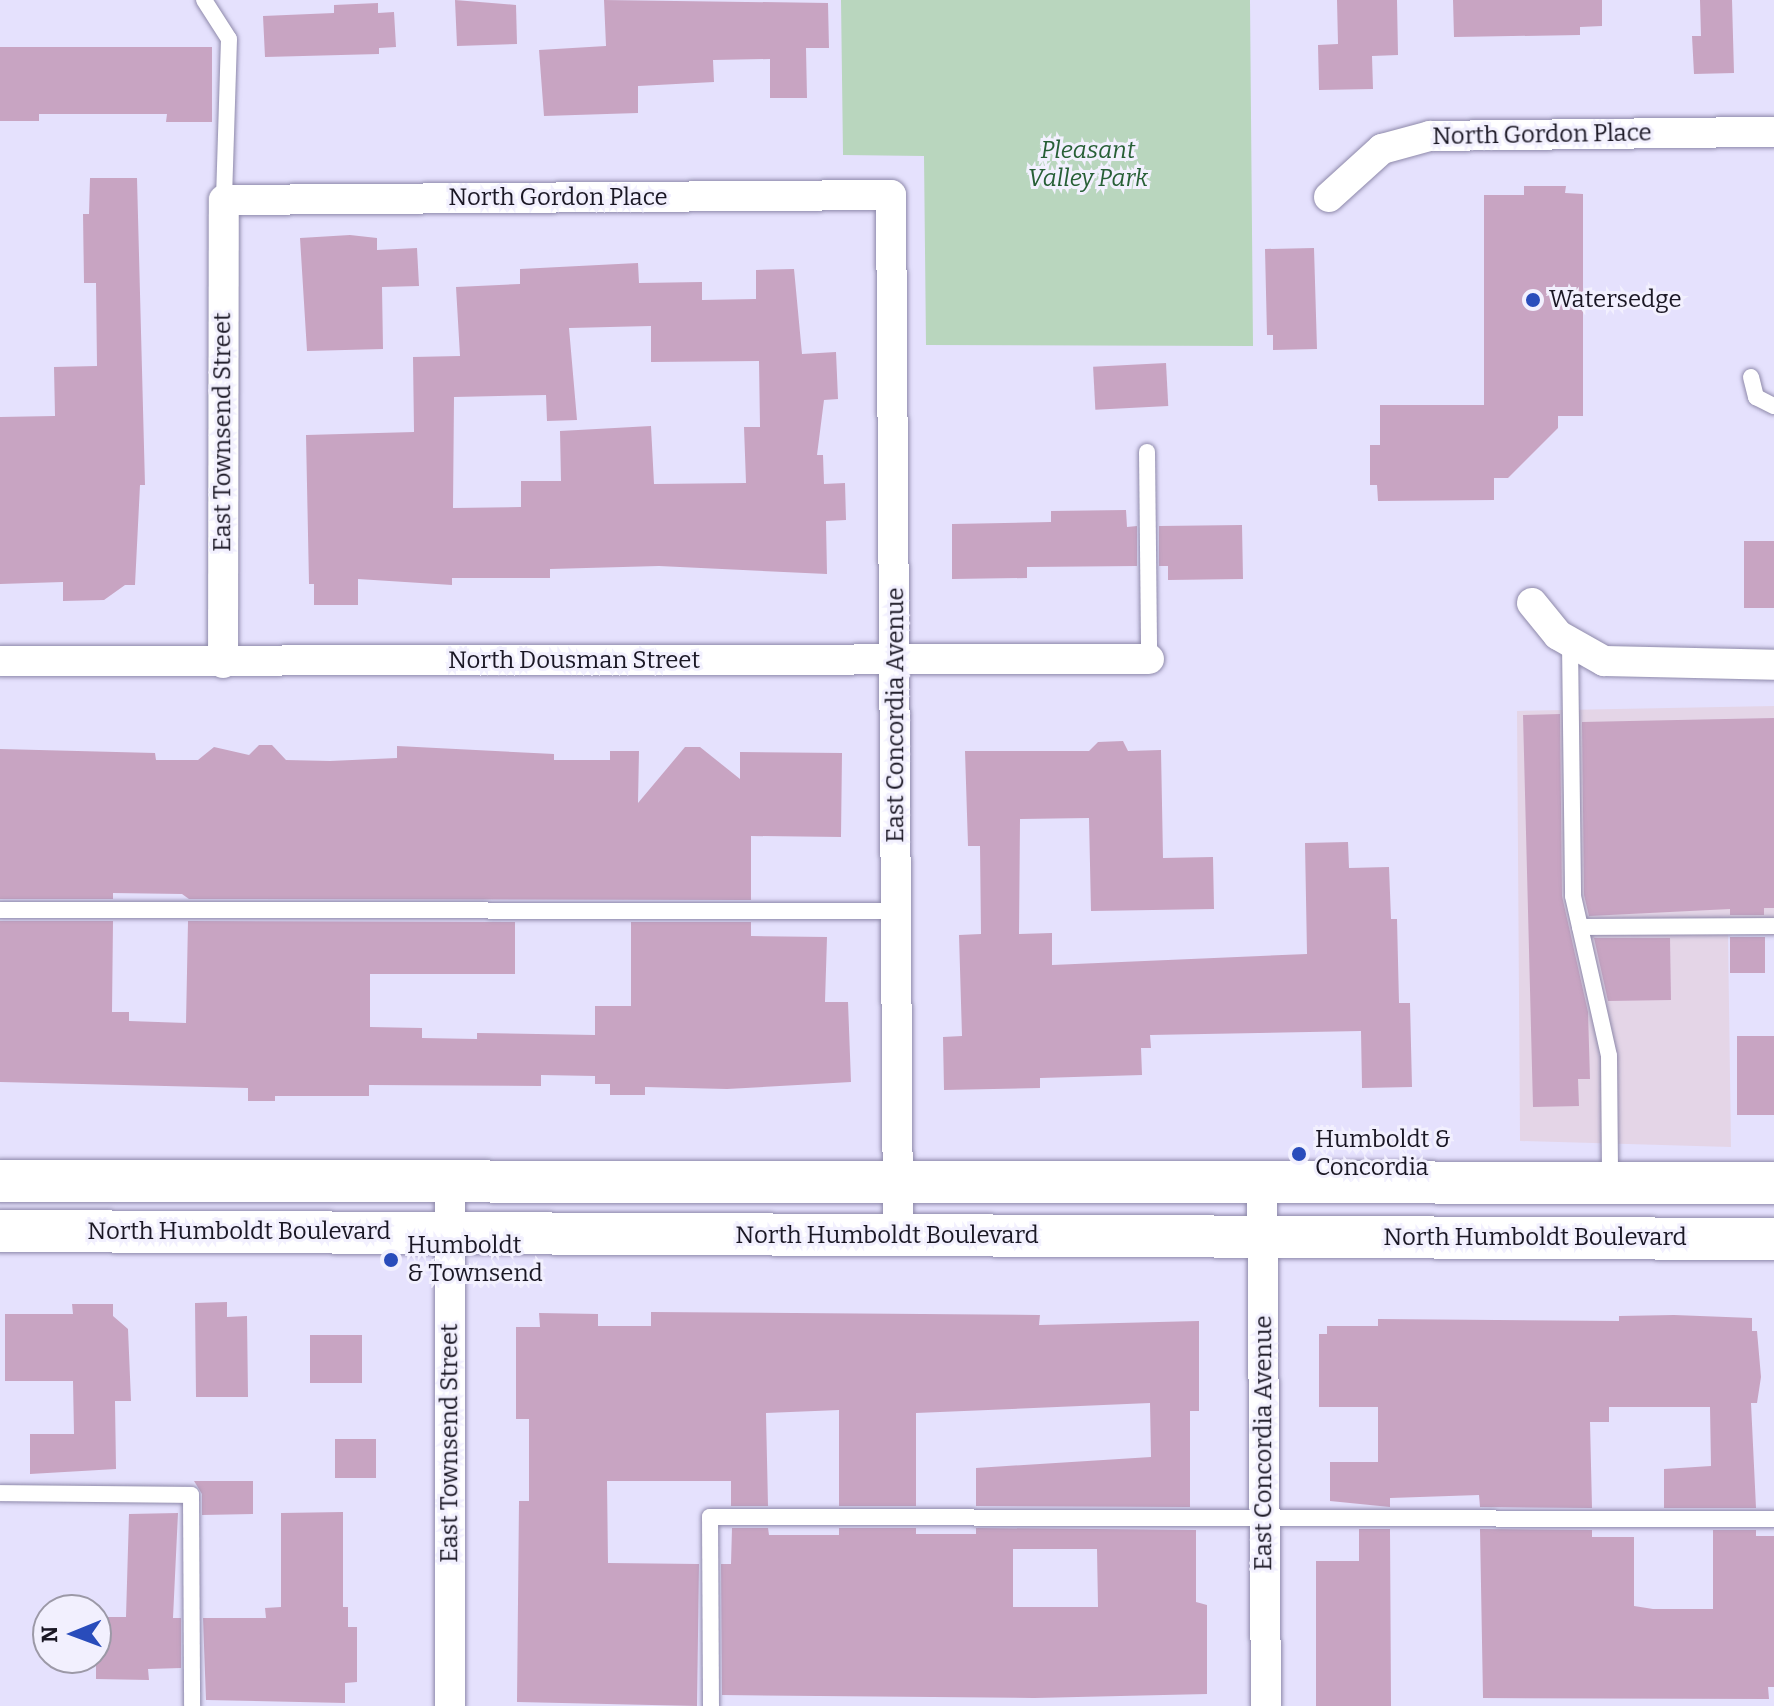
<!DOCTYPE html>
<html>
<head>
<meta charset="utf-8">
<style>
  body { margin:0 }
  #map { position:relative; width:1774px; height:1706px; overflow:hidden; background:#e5e1fd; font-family:Bitter,serif }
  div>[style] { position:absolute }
  .commercial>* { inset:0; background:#e4d5e7 }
  .green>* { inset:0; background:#b9d6be }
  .building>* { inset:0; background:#c8a4c2; transform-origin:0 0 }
  .roads { filter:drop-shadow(0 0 2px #8e89aa) drop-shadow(0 0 2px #8e89aa) }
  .service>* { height:16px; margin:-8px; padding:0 8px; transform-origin:8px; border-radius:8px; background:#fff }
  .minor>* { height:30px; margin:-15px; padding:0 15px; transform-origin:15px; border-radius:15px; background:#fff }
  .secondary>* { height:42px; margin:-21px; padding:0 21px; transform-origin:21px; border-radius:21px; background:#fff }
  .dots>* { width:22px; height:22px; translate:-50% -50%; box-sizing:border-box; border:4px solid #f2f0fe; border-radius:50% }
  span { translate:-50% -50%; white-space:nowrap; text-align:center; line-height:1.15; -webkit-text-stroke:6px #f2f0fe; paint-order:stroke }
  .street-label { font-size:24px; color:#1a1724 }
  .park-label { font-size:24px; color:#275f36; font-style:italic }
  .poi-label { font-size:24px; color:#1a1724 }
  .left { translate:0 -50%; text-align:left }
  .north { position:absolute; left:32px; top:1594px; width:80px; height:80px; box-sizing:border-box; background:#f2f0fe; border:2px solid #9c99a7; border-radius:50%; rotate:269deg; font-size:22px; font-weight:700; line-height:32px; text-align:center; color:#1a1724 }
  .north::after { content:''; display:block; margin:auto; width:28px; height:36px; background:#294cbb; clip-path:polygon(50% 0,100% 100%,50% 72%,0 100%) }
</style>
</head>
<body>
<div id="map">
  <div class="commercial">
    <i style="clip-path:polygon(1774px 706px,1774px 935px,1728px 934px,1731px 1147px,1520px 1141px,1517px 711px)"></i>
  </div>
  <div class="green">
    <i style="clip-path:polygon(841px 0,1250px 0,1253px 346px,926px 345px,924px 156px,843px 155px)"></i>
  </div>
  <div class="building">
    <i style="clip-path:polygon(455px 0,516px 5px,517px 44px,457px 46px)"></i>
    <i style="clip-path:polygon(604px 0,828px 3px,829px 48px,806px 48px,807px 98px,770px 98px,770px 59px,713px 60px,714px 82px,638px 86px,638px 113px,544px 116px,539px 50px,606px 46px)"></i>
    <i style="clip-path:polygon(1337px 0,1397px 0,1398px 55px,1372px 56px,1373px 89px,1319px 90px,1318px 45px,1338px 44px)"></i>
    <i style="clip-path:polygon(1453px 0,1602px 0,1602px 26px,1580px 27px,1580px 35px,1454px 37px)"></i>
    <i style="clip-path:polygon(1700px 0,1732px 0,1734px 73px,1694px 74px,1692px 36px,1701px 36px)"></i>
    <i style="clip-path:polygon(378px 3px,378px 13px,394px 12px,396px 47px,379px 48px,379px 54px,265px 57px,263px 16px,334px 13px,334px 5px)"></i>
    <i style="clip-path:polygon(0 47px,212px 47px,212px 122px,166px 122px,167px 114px,39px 114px,39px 121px,0 121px)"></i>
    <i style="clip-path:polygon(90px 178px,137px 178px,145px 485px,140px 485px,135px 585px,125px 585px,104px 600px,63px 601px,63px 582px,0 584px,0 417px,55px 416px,54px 367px,97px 366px,96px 283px,84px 283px,83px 214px,89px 214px)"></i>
    <i style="clip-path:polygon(1524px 186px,1566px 186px,1565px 193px,1583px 194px,1583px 416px,1558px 416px,1558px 428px,1508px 478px,1494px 478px,1494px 500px,1378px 501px,1377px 485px,1370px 485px,1370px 445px,1380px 445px,1380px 405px,1484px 405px,1484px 195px,1524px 195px)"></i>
    <i style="clip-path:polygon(350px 235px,377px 238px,377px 250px,417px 248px,419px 286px,382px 287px,383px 349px,307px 351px,300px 238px)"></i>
    <i style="clip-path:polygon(1314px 248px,1317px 349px,1273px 350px,1273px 335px,1267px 335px,1265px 249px)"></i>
    <i style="clip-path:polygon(evenodd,638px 263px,639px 283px,702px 282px,702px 300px,756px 299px,756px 270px,794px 269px,802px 354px,836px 352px,838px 399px,824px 400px,817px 455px,823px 455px,824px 484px,845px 483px,846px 520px,826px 521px,827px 574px,659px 566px,550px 569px,550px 578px,452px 578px,452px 585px,358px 579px,358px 605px,314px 605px,314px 584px,309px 584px,306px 435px,414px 432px,413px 357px,460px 356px,456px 287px,520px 284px,520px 269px,638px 263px,651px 326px,651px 362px,759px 361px,760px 427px,744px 427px,746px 483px,654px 484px,651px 426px,560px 431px,561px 481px,521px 481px,521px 507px,453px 508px,454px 397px,546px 395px,547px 421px,577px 420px,569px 328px,651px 326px)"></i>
    <i style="left:1166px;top:363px;width:43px;height:73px;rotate:87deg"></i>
    <i style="clip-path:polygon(1126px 510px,1127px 527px,1137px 526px,1137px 566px,1027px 567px,1027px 578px,952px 579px,952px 524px,1051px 522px,1051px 511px)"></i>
    <i style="clip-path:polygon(1242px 525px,1243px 579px,1168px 580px,1168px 566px,1159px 566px,1159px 526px)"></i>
    <i style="left:1744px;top:541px;width:30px;height:67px"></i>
    <i style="clip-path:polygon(1560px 714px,1562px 896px,1588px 1012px,1590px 1079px,1578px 1079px,1579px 1106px,1533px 1107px,1523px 715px)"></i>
    <i style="clip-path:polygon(1774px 718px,1774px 908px,1764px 908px,1764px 915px,1730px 915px,1730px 909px,1589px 916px,1584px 895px,1582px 722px)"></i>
    <i style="clip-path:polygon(1123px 741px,1128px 751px,1161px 750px,1163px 858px,1213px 857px,1214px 909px,1091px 911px,1089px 818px,1020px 819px,1019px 934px,1052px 933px,1052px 965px,1307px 954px,1305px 843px,1348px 842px,1349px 868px,1389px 867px,1391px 919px,1397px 919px,1399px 1003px,1410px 1003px,1412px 1087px,1362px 1088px,1361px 1031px,1150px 1035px,1151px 1048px,1141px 1048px,1142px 1075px,1040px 1078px,1040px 1088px,944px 1090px,943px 1037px,962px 1036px,959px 935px,981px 934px,980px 846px,968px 846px,965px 751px,1089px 751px,1098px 742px)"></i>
    <i style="clip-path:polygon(259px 745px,272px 745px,286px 760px,330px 761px,397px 758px,397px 746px,554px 754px,554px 760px,610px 760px,610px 751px,639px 751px,638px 803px,685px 747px,700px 747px,740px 779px,740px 752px,842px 753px,841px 837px,751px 836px,751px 900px,189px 899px,182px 894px,113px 893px,113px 899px,0 899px,0 749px,155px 753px,156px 760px,198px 760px,214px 747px,249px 755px)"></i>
    <i style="clip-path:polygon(0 921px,113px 921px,112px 1012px,129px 1012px,129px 1021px,186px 1023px,188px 921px,515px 922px,515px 974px,370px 974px,370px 1027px,422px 1028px,422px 1038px,477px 1039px,477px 1033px,595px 1035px,595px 1006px,631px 1006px,631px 922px,751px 922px,751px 936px,827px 937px,825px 1002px,848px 1002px,851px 1082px,727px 1089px,645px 1087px,645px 1095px,610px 1095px,610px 1084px,595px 1084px,595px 1076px,541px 1075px,541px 1086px,369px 1085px,369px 1096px,275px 1096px,275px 1101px,248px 1101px,248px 1088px,0 1082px)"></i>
    <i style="left:1730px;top:937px;width:35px;height:36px"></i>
    <i style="clip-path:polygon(1594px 938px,1670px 938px,1671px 1000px,1608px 1001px)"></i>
    <i style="left:1774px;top:1036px;width:79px;height:37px;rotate:90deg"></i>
    <i style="clip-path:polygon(227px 1302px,227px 1317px,247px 1316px,248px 1397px,196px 1397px,195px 1303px)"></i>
    <i style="clip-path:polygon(72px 1304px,113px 1304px,113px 1316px,128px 1329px,131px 1401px,115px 1401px,116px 1469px,30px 1474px,30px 1434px,74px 1434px,73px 1381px,5px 1381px,5px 1314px,73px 1314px)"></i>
    <i style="clip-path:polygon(651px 1312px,1040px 1315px,1039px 1325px,1199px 1321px,1199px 1411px,1190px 1411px,1190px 1507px,976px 1506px,976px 1468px,1151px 1457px,1150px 1403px,916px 1413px,916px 1506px,839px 1506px,839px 1410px,766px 1413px,768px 1506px,731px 1506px,731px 1481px,607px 1481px,608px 1563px,699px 1564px,697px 1706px,517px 1702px,519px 1501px,529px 1501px,529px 1419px,516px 1419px,516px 1327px,540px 1327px,539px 1313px,598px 1314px,598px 1326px,651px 1326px)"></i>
    <i style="clip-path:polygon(1674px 1315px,1752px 1318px,1752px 1331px,1757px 1331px,1761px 1377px,1757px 1403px,1751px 1403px,1756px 1508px,1664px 1508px,1664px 1469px,1711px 1466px,1710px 1407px,1609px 1407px,1609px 1422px,1590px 1422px,1592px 1508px,1480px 1507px,1479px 1495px,1390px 1498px,1390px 1507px,1330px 1501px,1330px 1462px,1378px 1462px,1378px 1407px,1319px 1407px,1319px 1334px,1327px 1334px,1327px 1326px,1378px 1326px,1378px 1319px,1619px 1321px,1619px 1316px)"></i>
    <i style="left:310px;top:1335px;width:52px;height:48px"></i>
    <i style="left:376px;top:1439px;width:39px;height:41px;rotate:90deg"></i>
    <i style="clip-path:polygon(194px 1481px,253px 1481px,253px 1514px,202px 1515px,202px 1494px)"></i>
    <i style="clip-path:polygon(343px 1512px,343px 1607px,348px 1607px,348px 1627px,357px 1627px,357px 1682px,345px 1683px,345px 1703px,206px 1700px,203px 1618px,266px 1618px,265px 1608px,281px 1607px,281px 1513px)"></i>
    <i style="clip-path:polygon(178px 1513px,173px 1618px,181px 1618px,181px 1668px,148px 1669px,149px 1680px,96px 1679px,96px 1617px,126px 1617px,129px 1514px)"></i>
    <i style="clip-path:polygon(evenodd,732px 1528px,768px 1528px,769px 1535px,839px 1535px,839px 1528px,916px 1528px,916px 1534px,976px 1534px,976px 1528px,1196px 1530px,1196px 1602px,1207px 1605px,1207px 1694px,1034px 1698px,722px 1695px,721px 1564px,731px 1564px,732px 1528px,1013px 1549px,1097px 1549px,1098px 1607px,1013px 1607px,1013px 1549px)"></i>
    <i style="clip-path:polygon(1359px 1529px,1390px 1529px,1391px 1706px,1316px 1706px,1316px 1561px,1359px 1561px)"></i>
    <i style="clip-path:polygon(1480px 1529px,1592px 1530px,1592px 1537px,1634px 1537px,1634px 1606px,1653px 1609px,1713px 1609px,1713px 1530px,1756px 1530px,1756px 1536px,1774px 1536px,1774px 1687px,1768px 1687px,1769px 1699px,1483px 1698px)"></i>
  </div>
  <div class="roads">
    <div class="service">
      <i style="left:204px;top:0;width:46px;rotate:57.3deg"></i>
      <i style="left:229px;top:39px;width:161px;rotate:91.8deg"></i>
      <i style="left:1751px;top:377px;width:21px;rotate:76deg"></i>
      <i style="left:1756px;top:397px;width:20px;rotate:27deg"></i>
      <i style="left:1147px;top:452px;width:207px;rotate:89.4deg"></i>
      <i style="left:1570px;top:644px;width:252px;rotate:89.3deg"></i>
      <i style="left:1573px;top:896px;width:164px;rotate:77.3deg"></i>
      <i style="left:1609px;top:1056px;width:124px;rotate:89.5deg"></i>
      <i style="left:0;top:910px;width:897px;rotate:0.06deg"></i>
      <i style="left:1580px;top:927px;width:194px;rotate:-0.3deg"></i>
      <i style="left:0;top:1493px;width:191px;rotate:0.6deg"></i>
      <i style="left:191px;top:1495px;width:211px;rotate:89.7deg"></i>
      <i style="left:711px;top:1706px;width:189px;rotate:-90.3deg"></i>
      <i style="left:710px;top:1517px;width:1064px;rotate:0.11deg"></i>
    </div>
    <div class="minor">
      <i style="left:1329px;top:197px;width:72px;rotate:-42.2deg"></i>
      <i style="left:1382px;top:149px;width:50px;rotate:-15.2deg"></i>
      <i style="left:1430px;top:136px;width:344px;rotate:-0.7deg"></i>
      <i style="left:1532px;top:603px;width:41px;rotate:50.9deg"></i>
      <i style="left:1558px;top:635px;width:53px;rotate:29.5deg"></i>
      <i style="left:1604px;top:661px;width:170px;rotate:1.3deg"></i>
      <i style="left:0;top:661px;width:1149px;rotate:-0.1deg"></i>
      <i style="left:223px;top:663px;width:463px;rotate:-89.9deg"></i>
      <i style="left:224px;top:200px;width:667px;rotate:-0.43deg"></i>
      <i style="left:891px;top:195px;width:1041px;rotate:89.61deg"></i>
      <i style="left:450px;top:1180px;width:526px;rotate:90deg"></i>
      <i style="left:1262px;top:1181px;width:525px;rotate:89.56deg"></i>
    </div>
    <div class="secondary">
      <i style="left:0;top:1181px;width:1774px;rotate:0.06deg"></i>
      <i style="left:0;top:1231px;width:1774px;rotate:0.26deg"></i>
    </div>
  </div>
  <div class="dots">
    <i style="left:1533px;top:300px;background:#294cbb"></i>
    <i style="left:1299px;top:1154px;background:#294cbb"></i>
    <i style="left:391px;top:1260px;background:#294cbb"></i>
  </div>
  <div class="street-label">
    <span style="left:1542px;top:135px;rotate:-1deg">North Gordon Place</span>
    <span style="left:558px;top:198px">North Gordon Place</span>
    <span style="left:223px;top:432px;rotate:-90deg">East Townsend Street</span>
    <span style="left:574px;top:661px">North Dousman Street</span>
    <span style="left:896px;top:715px;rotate:-90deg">East Concordia Avenue</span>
    <span style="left:239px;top:1232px">North Humboldt Boulevard</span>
    <span style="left:887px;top:1236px">North Humboldt Boulevard</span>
    <span style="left:1535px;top:1238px">North Humboldt Boulevard</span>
    <span style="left:450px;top:1443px;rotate:-90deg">East Townsend Street</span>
    <span style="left:1264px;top:1443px;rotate:-90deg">East Concordia Avenue</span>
  </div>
  <div class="park-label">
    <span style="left:1088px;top:165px">Pleasant<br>Valley Park</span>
  </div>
  <div class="poi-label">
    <span class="left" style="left:1549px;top:300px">Watersedge</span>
    <span class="left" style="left:1315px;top:1154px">Humboldt &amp;<br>Concordia</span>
    <span class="left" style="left:407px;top:1260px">Humboldt<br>&amp; Townsend</span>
  </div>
  <div class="north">N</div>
</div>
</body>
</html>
